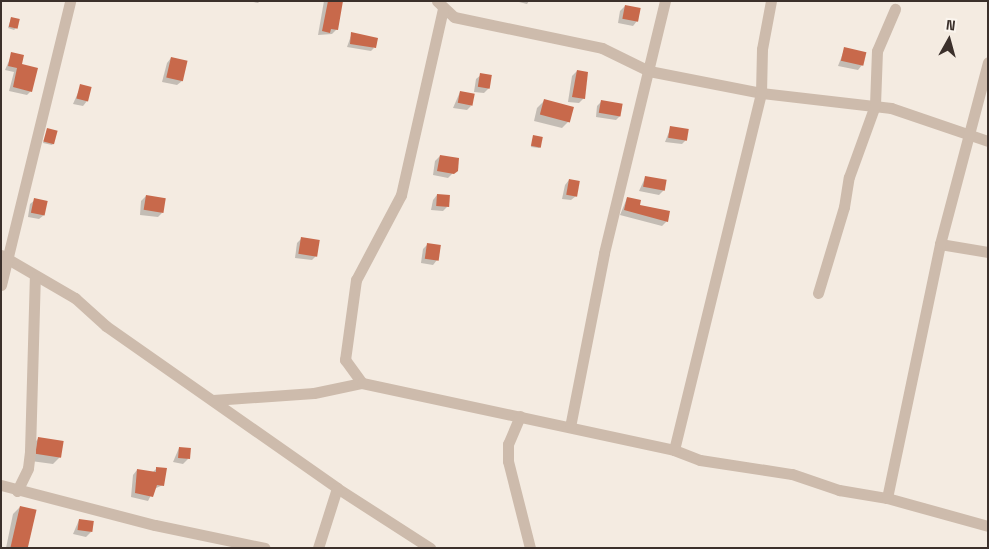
<!DOCTYPE html>
<html>
<head>
<meta charset="utf-8">
<style>
  body { margin:0 }
  #map { position:relative; width:989px; height:549px; overflow:hidden; background:#f4ebe1; font-family:"Space Grotesk",sans-serif }
  div>[style] { position:absolute }
  .shadow>* { inset:0; background:#0003 }
  .building>* { inset:0; background:#c8694b; transform-origin:0 0 }
  .minor>* { height:11px; margin:-5.5px; padding:0 5.5px; transform-origin:5.5px; border-radius:5.5px; background:#cdbbac }
  span { translate:-50% -50%; white-space:nowrap; text-align:center; line-height:1.15; -webkit-text-stroke:5px #fbf5ee; paint-order:stroke }
  .frame { position:absolute; inset:0; border:2px solid #3b302b; pointer-events:none }
  .north { position:absolute; left:924px; top:15px; width:50px; height:50px; -webkit-text-stroke:4px #fbf5ee; paint-order:stroke; rotate:7deg; font-size:14px; font-weight:700; line-height:20px; text-align:center; color:#3b302b }
  .north::after { content:''; display:block; margin:auto; width:18px; height:22px; background:#3b302b; clip-path:polygon(50% 0,100% 100%,50% 72%,0 100%) }
</style>
</head>
<body>
<div id="map">
  <div class="shadow">
    <i style="clip-path:polygon(248px 1px,260px 1px,258px 3px)"></i>
    <i style="clip-path:polygon(324px 1px,341px 1px,337px 29px,332px 34px,318px 35px)"></i>
    <i style="clip-path:polygon(515px 1px,529px 1px,527px 4px)"></i>
    <i style="clip-path:polygon(625px 6px,637px 21px,633px 26px,618px 23px,620px 11px)"></i>
    <i style="clip-path:polygon(11px 18px,16px 28px,14px 30px,8px 28px)"></i>
    <i style="clip-path:polygon(352px 33px,374px 48px,371px 51px,347px 47px)"></i>
    <i style="clip-path:polygon(845px 48px,862px 65px,858px 70px,838px 66px)"></i>
    <i style="clip-path:polygon(12px 54px,20px 65px,31px 91px,27px 95px,9px 91px,14px 72px,5px 70px)"></i>
    <i style="clip-path:polygon(171px 58px,182px 81px,177px 85px,162px 82px,167px 63px)"></i>
    <i style="clip-path:polygon(577px 71px,584px 98px,579px 103px,568px 102px,572px 76px)"></i>
    <i style="clip-path:polygon(481px 75px,489px 88px,484px 93px,474px 92px,476px 79px)"></i>
    <i style="clip-path:polygon(81px 86px,87px 101px,83px 106px,73px 104px)"></i>
    <i style="clip-path:polygon(460px 92px,471px 106px,467px 110px,453px 108px)"></i>
    <i style="clip-path:polygon(544px 101px,569px 121px,562px 128px,534px 121px,537px 108px)"></i>
    <i style="clip-path:polygon(602px 101px,620px 116px,616px 120px,596px 117px,597px 106px)"></i>
    <i style="clip-path:polygon(671px 127px,686px 140px,682px 144px,665px 142px)"></i>
    <i style="clip-path:polygon(48px 129px,54px 143px,52px 145px,43px 143px)"></i>
    <i style="clip-path:polygon(534px 137px,541px 146px,539px 148px,531px 147px)"></i>
    <i style="clip-path:polygon(440px 156px,456px 170px,448px 178px,433px 175px,435px 161px)"></i>
    <i style="clip-path:polygon(645px 178px,664px 190px,659px 195px,639px 191px)"></i>
    <i style="clip-path:polygon(569px 180px,576px 196px,571px 200px,562px 199px,565px 185px)"></i>
    <i style="clip-path:polygon(437px 195px,447px 207px,443px 211px,431px 210px,433px 200px)"></i>
    <i style="clip-path:polygon(146px 196px,162px 213px,158px 217px,140px 215px,141px 201px)"></i>
    <i style="clip-path:polygon(627px 198px,638px 206px,667px 221px,662px 226px,620px 215px)"></i>
    <i style="clip-path:polygon(35px 200px,44px 215px,39px 219px,28px 217px,30px 204px)"></i>
    <i style="clip-path:polygon(302px 238px,316px 256px,312px 260px,295px 258px,297px 243px)"></i>
    <i style="clip-path:polygon(428px 244px,437px 260px,433px 265px,421px 263px,423px 249px)"></i>
    <i style="clip-path:polygon(38px 439px,60px 457px,53px 464px,31px 461px,31px 446px)"></i>
    <i style="clip-path:polygon(179px 448px,188px 459px,183px 464px,173px 462px)"></i>
    <i style="clip-path:polygon(157px 468px,163px 485px,154px 489px,148px 501px,131px 497px,133px 475px,137px 470px,153px 472px)"></i>
    <i style="clip-path:polygon(20px 507px,27px 548px,6px 548px,13px 514px)"></i>
    <i style="clip-path:polygon(79px 520px,91px 532px,86px 537px,73px 534px)"></i>
  </div>
  <div class="building">
    <i style="clip-path:polygon(328px 1px,343px 1px,338px 30px,331px 29px,330px 33px,322px 31px)"></i>
    <i style="left:625px;top:5px;width:16px;height:14px;rotate:11deg"></i>
    <i style="left:11px;top:17px;width:9px;height:10px;rotate:13deg"></i>
    <i style="clip-path:polygon(351px 32px,378px 38px,376px 48px,350px 44px)"></i>
    <i style="left:844px;top:47px;width:23px;height:14px;rotate:13deg"></i>
    <i style="clip-path:polygon(11px 52px,24px 55px,22px 64px,38px 68px,32px 92px,13px 87px,17px 68px,8px 66px)"></i>
    <i style="left:171px;top:57px;width:17px;height:21px;rotate:13deg"></i>
    <i style="clip-path:polygon(577px 70px,588px 72px,585px 99px,572px 97px)"></i>
    <i style="left:480px;top:73px;width:12px;height:14px;rotate:9deg"></i>
    <i style="left:80px;top:84px;width:12px;height:15px;rotate:14deg"></i>
    <i style="left:460px;top:91px;width:15px;height:12px;rotate:11deg"></i>
    <i style="left:544px;top:99px;width:31px;height:16px;rotate:15deg"></i>
    <i style="left:601px;top:100px;width:22px;height:13px;rotate:10deg"></i>
    <i style="left:670px;top:126px;width:19px;height:12px;rotate:9deg"></i>
    <i style="left:47px;top:128px;width:11px;height:14px;rotate:15deg"></i>
    <i style="left:533px;top:135px;width:10px;height:11px;rotate:11deg"></i>
    <i style="clip-path:polygon(440px 155px,459px 158px,458px 171px,454px 174px,437px 171px)"></i>
    <i style="left:645px;top:176px;width:22px;height:11px;rotate:10deg"></i>
    <i style="left:569px;top:179px;width:11px;height:16px;rotate:10deg"></i>
    <i style="left:437px;top:194px;width:13px;height:12px;rotate:4deg"></i>
    <i style="left:146px;top:195px;width:20px;height:15px;rotate:9deg"></i>
    <i style="clip-path:polygon(627px 197px,641px 200px,640px 205px,670px 211px,668px 222px,624px 210px)"></i>
    <i style="left:34px;top:198px;width:14px;height:15px;rotate:12deg"></i>
    <i style="left:301px;top:237px;width:19px;height:17px;rotate:9deg"></i>
    <i style="left:427px;top:243px;width:14px;height:16px;rotate:8deg"></i>
    <i style="left:38px;top:437px;width:26px;height:17px;rotate:9deg"></i>
    <i style="left:179px;top:447px;width:12px;height:11px;rotate:5deg"></i>
    <i style="clip-path:polygon(156px 467px,167px 468px,164px 486px,157px 485px,153px 497px,135px 493px,137px 469px,156px 472px)"></i>
    <i style="left:20px;top:506px;width:17px;height:43px;rotate:13deg"></i>
    <i style="left:79px;top:519px;width:15px;height:11px;rotate:8deg"></i>
  </div>
  <div class="minor">
    <i style="left:437px;top:1px;width:23px;rotate:43deg"></i>
    <i style="left:454px;top:17px;width:151px;rotate:11.8deg"></i>
    <i style="left:602px;top:48px;width:52px;rotate:26.1deg"></i>
    <i style="left:649px;top:71px;width:114px;rotate:11.1deg"></i>
    <i style="left:761px;top:93px;width:131px;rotate:6.6deg"></i>
    <i style="left:891px;top:108px;width:102px;rotate:18.8deg"></i>
    <i style="left:940px;top:244px;width:49px;rotate:9.5deg"></i>
    <i style="left:1px;top:255px;width:86px;rotate:30.2deg"></i>
    <i style="left:75px;top:298px;width:42px;rotate:42.1deg"></i>
    <i style="left:106px;top:326px;width:282px;rotate:35deg"></i>
    <i style="left:337px;top:488px;width:111px;rotate:32.8deg"></i>
    <i style="left:1px;top:285px;width:292px;rotate:-76.3deg"></i>
    <i style="left:818px;top:293px;width:90px;rotate:-73.2deg"></i>
    <i style="left:844px;top:207px;width:30px;rotate:-81deg"></i>
    <i style="left:849px;top:177px;width:77px;rotate:-70.1deg"></i>
    <i style="left:875px;top:105px;width:54px;rotate:-87.9deg"></i>
    <i style="left:877px;top:51px;width:46px;rotate:-66.8deg"></i>
    <i style="left:362px;top:383px;width:29px;rotate:-126deg"></i>
    <i style="left:345px;top:360px;width:81px;rotate:-82.2deg"></i>
    <i style="left:356px;top:280px;width:96px;rotate:-62.1deg"></i>
    <i style="left:401px;top:195px;width:191px;rotate:-77.3deg"></i>
    <i style="left:213px;top:400px;width:101px;rotate:-4deg"></i>
    <i style="left:314px;top:393px;width:49px;rotate:-11.8deg"></i>
    <i style="left:362px;top:383px;width:319px;rotate:12.1deg"></i>
    <i style="left:674px;top:450px;width:28px;rotate:21deg"></i>
    <i style="left:700px;top:460px;width:93px;rotate:8.7deg"></i>
    <i style="left:792px;top:474px;width:50px;rotate:18.8deg"></i>
    <i style="left:839px;top:490px;width:49px;rotate:9.5deg"></i>
    <i style="left:887px;top:498px;width:105px;rotate:15.5deg"></i>
    <i style="left:520px;top:416px;width:30px;rotate:113deg"></i>
    <i style="left:508px;top:444px;width:17px;rotate:90deg"></i>
    <i style="left:508px;top:461px;width:90px;rotate:75.8deg"></i>
    <i style="left:570px;top:427px;width:177px;rotate:-78.9deg"></i>
    <i style="left:604px;top:253px;width:259px;rotate:-76.4deg"></i>
    <i style="left:674px;top:450px;width:367px;rotate:-76.3deg"></i>
    <i style="left:761px;top:93px;width:44px;rotate:-88.7deg"></i>
    <i style="left:762px;top:49px;width:49px;rotate:-79.4deg"></i>
    <i style="left:1px;top:485px;width:159px;rotate:14.6deg"></i>
    <i style="left:155px;top:525px;width:112px;rotate:11.8deg"></i>
    <i style="left:17px;top:491px;width:25px;rotate:-64deg"></i>
    <i style="left:28px;top:468px;width:17px;rotate:-83deg"></i>
    <i style="left:30px;top:451px;width:174px;rotate:-88.4deg"></i>
    <i style="left:887px;top:498px;width:259px;rotate:-78.2deg"></i>
    <i style="left:940px;top:244px;width:188px;rotate:-75.2deg"></i>
    <i style="left:318px;top:548px;width:63px;rotate:-72.4deg"></i>
  </div>
  <div class="frame"></div>
  <div class="north">N</div>
</div>
</body>
</html>
